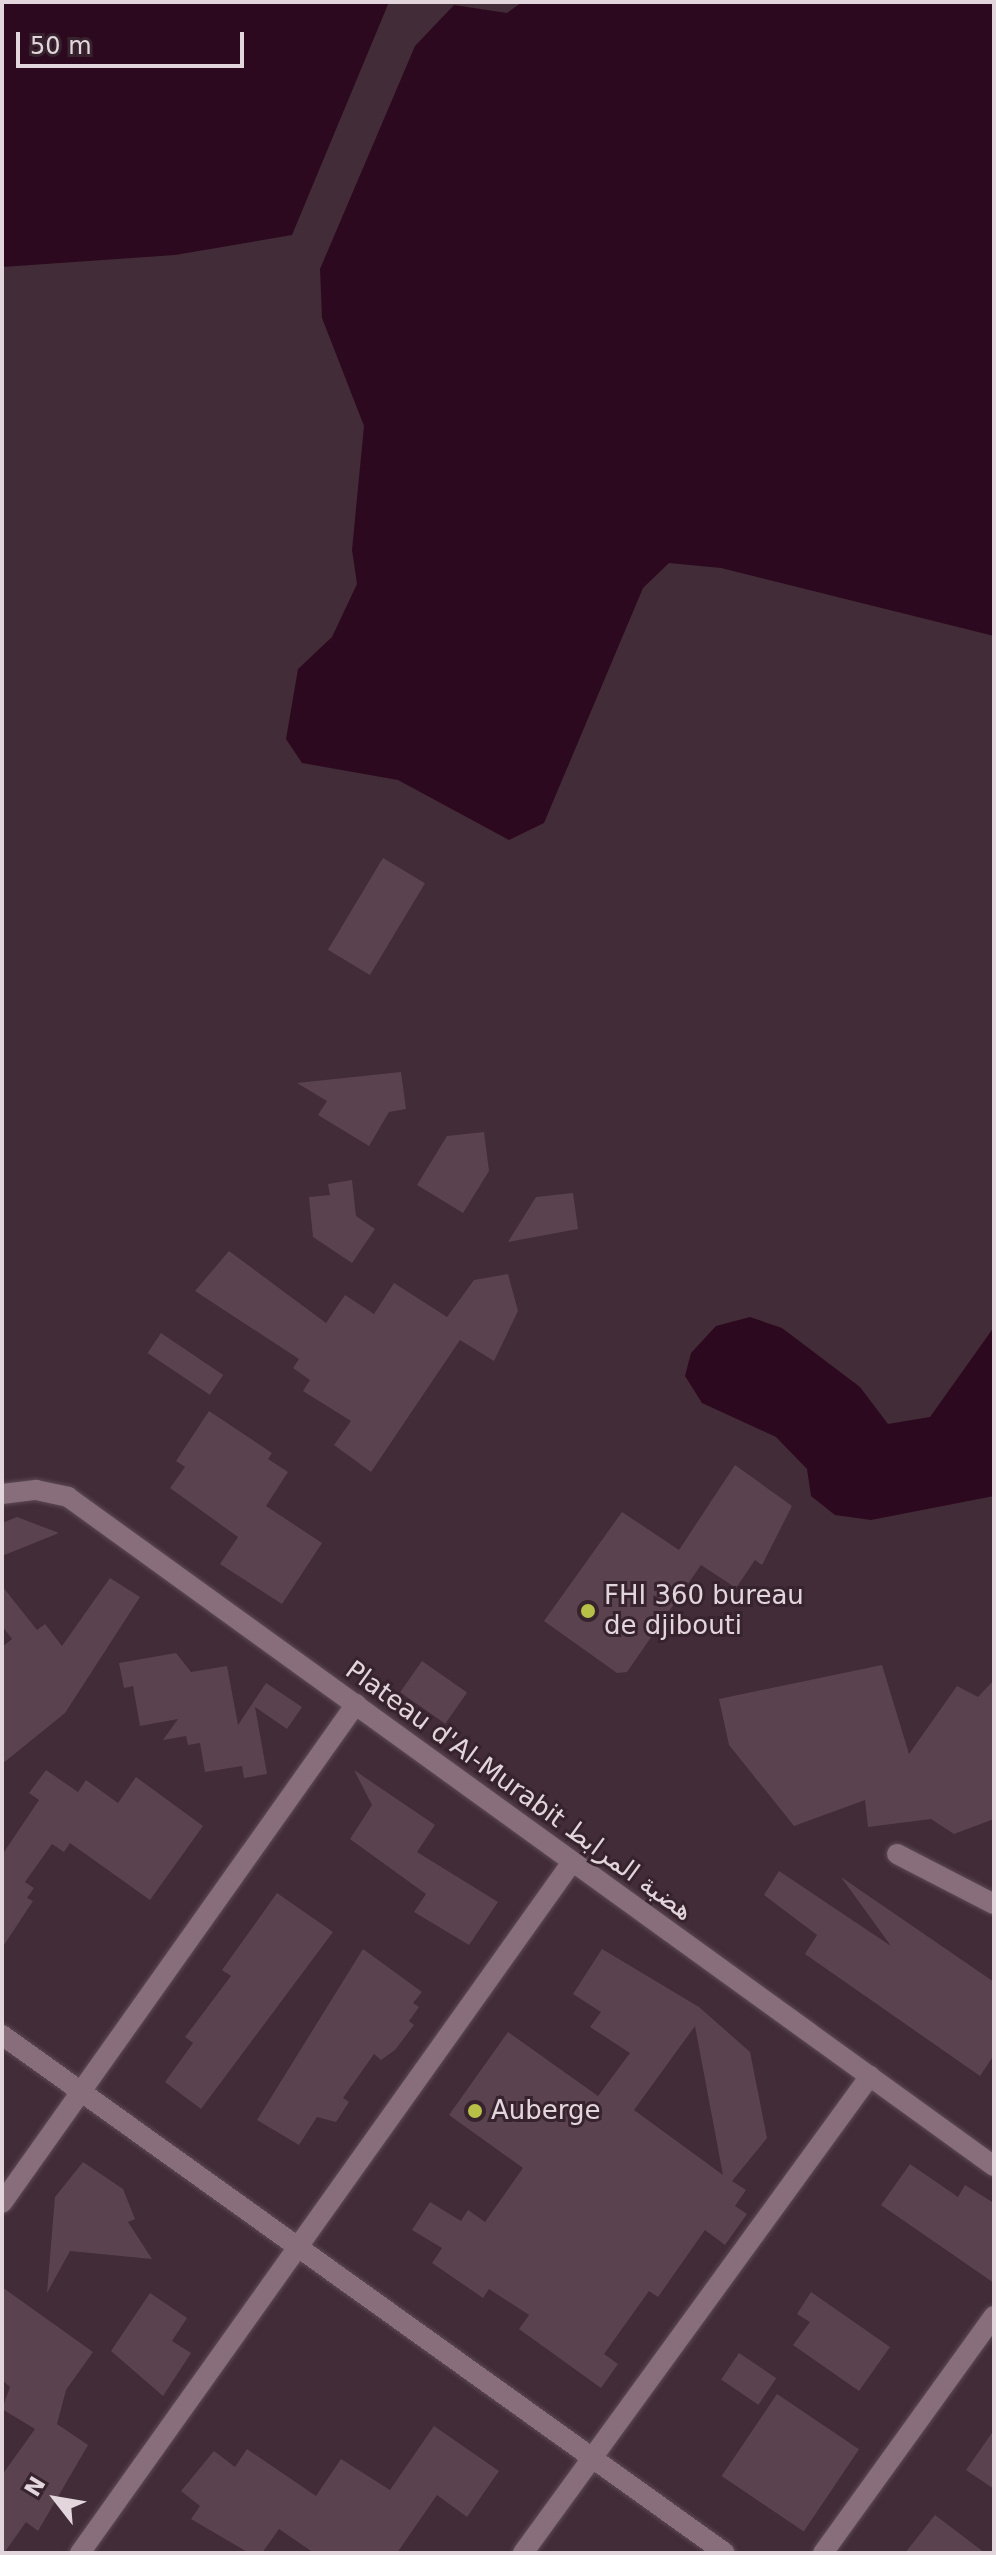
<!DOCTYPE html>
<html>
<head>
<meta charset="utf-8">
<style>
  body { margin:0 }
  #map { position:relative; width:996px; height:2555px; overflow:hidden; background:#422c38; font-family:"DejaVu Sans",Vazirmatn,sans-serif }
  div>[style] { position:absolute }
  .water>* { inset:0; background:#2d091f }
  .building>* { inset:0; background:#5a434f; transform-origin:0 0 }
  .roads { filter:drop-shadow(0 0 2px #5c4a54) drop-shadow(0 0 2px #5c4a54) }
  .street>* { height:20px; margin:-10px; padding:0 10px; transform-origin:10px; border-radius:10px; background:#876e7a }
  .dots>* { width:22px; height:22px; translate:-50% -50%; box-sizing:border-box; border:4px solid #37232d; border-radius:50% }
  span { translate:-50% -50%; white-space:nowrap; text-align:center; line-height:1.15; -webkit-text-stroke:6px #37232d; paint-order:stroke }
  .poi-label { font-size:26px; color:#e3d5dc }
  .left { translate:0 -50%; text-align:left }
  .street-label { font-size:26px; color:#e3d5dc }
  .frame { position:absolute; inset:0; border:4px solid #e3d5dc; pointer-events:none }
  .north { position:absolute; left:16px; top:2459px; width:80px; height:80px; -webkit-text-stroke:6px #37232d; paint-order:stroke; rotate:301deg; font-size:22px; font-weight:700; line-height:32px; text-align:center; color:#e3d5dc }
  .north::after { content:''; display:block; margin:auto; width:28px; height:36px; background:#e3d5dc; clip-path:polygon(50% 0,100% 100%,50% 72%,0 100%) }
  .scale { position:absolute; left:16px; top:32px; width:228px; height:36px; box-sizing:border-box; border:4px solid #e3d5dc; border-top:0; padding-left:10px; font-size:24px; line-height:28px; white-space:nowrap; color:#e3d5dc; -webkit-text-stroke:6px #37232d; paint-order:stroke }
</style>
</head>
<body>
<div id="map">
  <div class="water">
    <i style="clip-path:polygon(2px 2px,389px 2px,292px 235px,175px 255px,2px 267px)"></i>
    <i style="clip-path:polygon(522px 2px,994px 2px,994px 636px,721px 568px,669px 563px,643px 588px,544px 823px,509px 840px,398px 780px,302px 763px,286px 739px,298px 669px,332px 637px,357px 584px,352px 550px,364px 426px,322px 318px,320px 269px,415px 46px,454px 5px,507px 13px)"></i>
    <i style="clip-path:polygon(750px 1317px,782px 1328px,860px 1387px,888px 1424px,930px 1417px,994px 1327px,994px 1496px,871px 1520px,835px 1515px,811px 1496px,807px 1469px,776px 1437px,702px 1403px,685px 1376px,691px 1353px,716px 1326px)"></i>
  </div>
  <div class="building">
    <i style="left:383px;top:858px;width:49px;height:107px;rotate:31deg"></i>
    <i style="clip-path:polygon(401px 1072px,406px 1109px,389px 1112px,369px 1146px,318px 1115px,327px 1101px,297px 1083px)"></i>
    <i style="clip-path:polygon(484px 1132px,489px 1171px,463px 1213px,417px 1185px,447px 1136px)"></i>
    <i style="clip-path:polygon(352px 1180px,356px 1216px,375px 1229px,352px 1263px,313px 1237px,309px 1197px,330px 1195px,328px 1184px)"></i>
    <i style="clip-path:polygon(573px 1193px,578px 1229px,508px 1242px,536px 1197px)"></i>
    <i style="clip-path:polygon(229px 1251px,326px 1323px,345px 1295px,374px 1314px,394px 1283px,447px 1317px,474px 1280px,508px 1274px,518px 1311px,494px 1361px,460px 1340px,371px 1472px,334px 1445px,351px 1421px,303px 1391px,310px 1380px,293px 1368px,299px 1359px,195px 1291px)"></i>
    <i style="left:161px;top:1333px;width:75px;height:24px;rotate:34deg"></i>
    <i style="clip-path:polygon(209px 1411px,272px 1453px,268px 1459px,288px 1472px,266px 1506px,322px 1543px,282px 1604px,220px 1564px,238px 1537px,170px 1488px,185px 1467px,176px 1461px)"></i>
    <i style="clip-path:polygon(735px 1465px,792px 1506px,762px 1565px,755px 1560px,736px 1588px,701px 1565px,627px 1672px,617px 1673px,544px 1621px,622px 1512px,679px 1550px)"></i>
    <i style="clip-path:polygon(17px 1517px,59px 1533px,2px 1556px,2px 1523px)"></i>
    <i style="clip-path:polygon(110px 1578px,140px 1597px,65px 1713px,2px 1764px,2px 1647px,12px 1639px,2px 1626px,2px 1586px,37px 1630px,45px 1624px,62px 1646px)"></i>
    <i style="clip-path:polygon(176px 1653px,191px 1672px,227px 1666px,238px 1725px,266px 1683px,302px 1707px,287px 1729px,255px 1707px,267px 1774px,244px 1778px,242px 1766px,205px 1772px,200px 1743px,188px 1745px,186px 1736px,163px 1740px,178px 1719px,140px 1726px,133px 1686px,124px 1688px,119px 1663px)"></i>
    <i style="left:422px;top:1661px;width:55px;height:38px;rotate:35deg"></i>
    <i style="clip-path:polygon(882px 1665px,909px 1754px,957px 1686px,978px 1697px,994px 1680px,994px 1819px,954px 1834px,931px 1819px,868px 1827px,865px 1800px,794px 1826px,729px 1745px,719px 1699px)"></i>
    <i style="clip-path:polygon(46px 1770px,78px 1792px,86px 1780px,118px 1803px,136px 1777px,203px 1826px,150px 1900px,70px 1843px,64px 1852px,52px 1844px,25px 1882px,34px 1888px,27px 1898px,33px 1901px,2px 1948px,2px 1855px,39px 1800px,29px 1793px)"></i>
    <i style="clip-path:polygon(354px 1770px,435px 1825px,417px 1852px,498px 1902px,469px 1945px,414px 1912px,426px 1894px,350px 1839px,372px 1805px)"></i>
    <i style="clip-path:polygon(779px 1871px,891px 1946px,841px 1877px,994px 1982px,994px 2055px,980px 2076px,805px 1954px,817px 1935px,764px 1895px)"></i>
    <i style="clip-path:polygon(277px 1893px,333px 1932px,201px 2109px,165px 2082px,193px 2043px,185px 2037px,231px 1976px,222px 1970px)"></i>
    <i style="clip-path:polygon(363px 1949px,422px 1992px,413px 2003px,419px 2007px,409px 2021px,414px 2025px,395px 2050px,381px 2060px,374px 2054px,343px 2098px,349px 2102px,336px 2122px,317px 2117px,299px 2145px,257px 2120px)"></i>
    <i style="clip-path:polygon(evenodd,602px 1949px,699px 2007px,750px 2052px,767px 2138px,732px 2181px,746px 2190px,735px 2206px,747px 2214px,725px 2245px,705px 2230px,658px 2297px,649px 2291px,604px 2354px,618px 2364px,601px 2388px,519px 2329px,529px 2315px,489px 2289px,483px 2298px,432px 2263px,442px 2248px,412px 2230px,430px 2202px,461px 2221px,468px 2210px,485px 2222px,523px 2168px,449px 2115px,508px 2032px,598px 2096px,630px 2053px,590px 2027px,601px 2012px,573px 1994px,602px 1949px,695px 2026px,723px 2175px,634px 2110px,695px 2026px)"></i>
    <i style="clip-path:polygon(83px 2162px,123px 2189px,135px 2219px,128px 2222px,152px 2259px,70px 2251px,47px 2293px,55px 2197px)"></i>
    <i style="clip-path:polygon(910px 2164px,958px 2197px,965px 2185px,994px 2203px,994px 2283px,881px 2205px)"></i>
    <i style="clip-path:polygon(2px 2287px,93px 2352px,66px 2390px,57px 2424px,88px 2445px,38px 2531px,26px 2522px,4px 2553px,2px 2475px,35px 2429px,2px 2409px,10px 2387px,2px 2380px)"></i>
    <i style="clip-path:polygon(811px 2292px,890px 2347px,859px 2391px,793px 2345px,810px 2322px,797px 2314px)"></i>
    <i style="clip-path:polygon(150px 2293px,187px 2318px,172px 2341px,191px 2353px,163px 2396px,111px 2351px)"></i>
    <i style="left:739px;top:2353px;width:45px;height:32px;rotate:34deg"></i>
    <i style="left:777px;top:2394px;width:99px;height:99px;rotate:34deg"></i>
    <i style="clip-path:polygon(434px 2426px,499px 2471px,467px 2517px,437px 2495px,397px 2553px,314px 2553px,279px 2529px,262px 2553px,249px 2553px,191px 2519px,200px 2506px,181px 2491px,214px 2451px,235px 2467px,247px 2449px,316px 2496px,341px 2459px,390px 2490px)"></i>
    <i style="clip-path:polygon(994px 2430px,994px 2489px,966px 2470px)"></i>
    <i style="clip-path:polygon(935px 2515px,985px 2553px,905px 2553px)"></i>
  </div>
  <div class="roads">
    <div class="street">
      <i style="left:2px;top:1494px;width:34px;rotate:-7deg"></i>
      <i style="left:36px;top:1490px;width:33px;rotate:12deg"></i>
      <i style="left:68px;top:1497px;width:1142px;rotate:35.85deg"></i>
      <i style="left:897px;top:1854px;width:109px;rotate:27.3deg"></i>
      <i style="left:2px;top:2035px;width:889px;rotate:35.62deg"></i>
      <i style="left:2px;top:2203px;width:612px;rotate:-54.65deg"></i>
      <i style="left:80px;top:2553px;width:848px;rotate:-54.55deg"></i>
      <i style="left:523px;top:2553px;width:590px;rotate:-53.97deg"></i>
      <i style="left:823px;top:2553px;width:292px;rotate:-54.2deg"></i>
    </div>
  </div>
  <div class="dots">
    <i style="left:588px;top:1611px;background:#b7c148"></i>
    <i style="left:475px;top:2111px;background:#b7c148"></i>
  </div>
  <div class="poi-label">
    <span class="left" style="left:604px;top:1611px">FHI 360 bureau<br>de djibouti</span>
    <span class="left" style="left:491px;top:2111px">Auberge</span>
  </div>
  <div class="street-label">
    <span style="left:519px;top:1791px;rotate:36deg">Plateau d'Al-Murabit هضبة المرابط</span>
  </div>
  <div class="frame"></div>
  <div class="north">N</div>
  <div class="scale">50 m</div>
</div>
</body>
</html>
